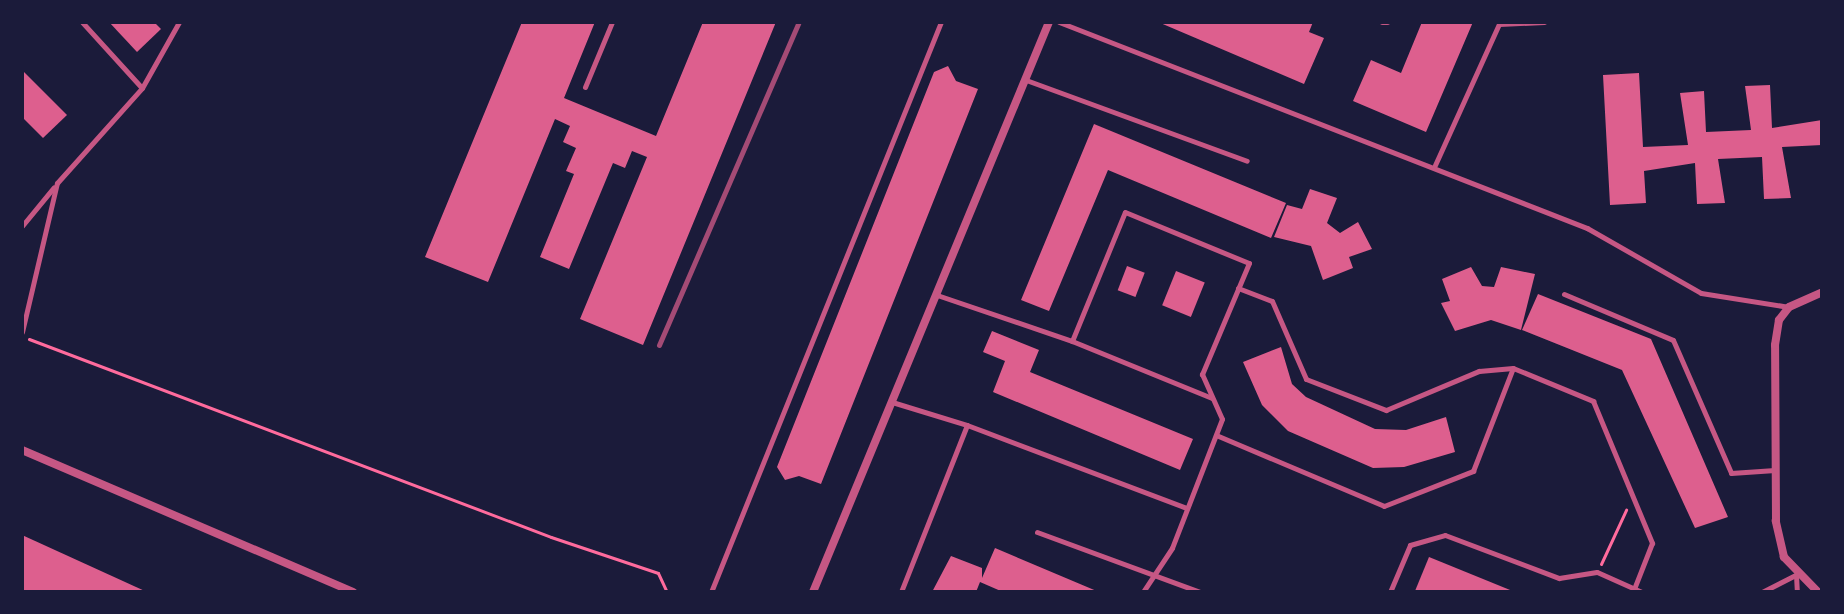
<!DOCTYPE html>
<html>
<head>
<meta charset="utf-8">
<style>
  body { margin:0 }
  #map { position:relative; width:1844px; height:614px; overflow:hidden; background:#1b1b3a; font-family:Commissioner,sans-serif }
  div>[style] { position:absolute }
  .building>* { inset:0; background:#dd5f8e; transform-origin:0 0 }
  .path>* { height:3px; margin:-1.5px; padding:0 1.5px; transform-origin:1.5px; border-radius:1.5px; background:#ff6b9d }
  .service>* { height:5px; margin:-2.5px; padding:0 2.5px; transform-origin:2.5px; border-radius:2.5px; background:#c65784 }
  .minor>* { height:8px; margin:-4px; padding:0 4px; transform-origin:4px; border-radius:4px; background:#c65784 }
  .rail>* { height:5px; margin:-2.5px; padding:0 2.5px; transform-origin:2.5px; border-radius:2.5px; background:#a44b75 }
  span { translate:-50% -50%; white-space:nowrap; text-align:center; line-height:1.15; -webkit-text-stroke:8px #1b1b3a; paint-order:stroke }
  .frame { position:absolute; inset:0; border:24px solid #1b1b3a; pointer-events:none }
</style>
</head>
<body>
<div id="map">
  <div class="building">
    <i style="clip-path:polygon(109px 22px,154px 22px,161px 29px,137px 52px)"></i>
    <i style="clip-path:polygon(522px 22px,595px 22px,564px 98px,656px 136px,703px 22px,776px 22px,643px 345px,580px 319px,647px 157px,632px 151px,625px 168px,613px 163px,569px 269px,540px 257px,574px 174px,566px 171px,576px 148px,563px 142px,570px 126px,555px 119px,488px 282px,425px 257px)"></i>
    <i style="clip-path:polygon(1158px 22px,1313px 22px,1309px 32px,1324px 38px,1304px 84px)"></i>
    <i style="clip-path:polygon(1422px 22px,1473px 22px,1426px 132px,1353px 101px,1371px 60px,1401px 73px)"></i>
    <i style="clip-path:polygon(948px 66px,956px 81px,978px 89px,821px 484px,799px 476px,785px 480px,777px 467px,934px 72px)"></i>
    <i style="clip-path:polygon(22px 70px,67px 115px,43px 138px,22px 117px)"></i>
    <i style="clip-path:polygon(1639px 73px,1643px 147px,1688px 145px,1680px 93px,1704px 91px,1706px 132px,1751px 130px,1745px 86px,1770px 85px,1772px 128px,1822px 120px,1822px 145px,1782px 147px,1791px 198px,1764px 199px,1762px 157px,1718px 159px,1725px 203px,1697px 204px,1695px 163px,1644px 171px,1646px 203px,1610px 205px,1603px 75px)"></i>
    <i style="clip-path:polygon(1094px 124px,1286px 203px,1271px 238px,1108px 170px,1049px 311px,1021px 300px)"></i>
    <i style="clip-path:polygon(1310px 189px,1337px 198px,1327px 223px,1340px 233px,1358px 222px,1372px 249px,1349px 257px,1353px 268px,1323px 280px,1311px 246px,1274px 237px,1287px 205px,1302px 209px)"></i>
    <i style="left:1127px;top:266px;width:19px;height:26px;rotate:21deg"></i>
    <i style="clip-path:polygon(1471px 267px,1482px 286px,1494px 287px,1501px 267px,1535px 274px,1521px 330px,1491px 320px,1455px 331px,1441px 303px,1450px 301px,1442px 279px)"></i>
    <i style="left:1176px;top:271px;width:31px;height:37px;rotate:22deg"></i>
    <i style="clip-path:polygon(1538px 294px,1651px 339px,1728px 517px,1695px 528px,1622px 370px,1522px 330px)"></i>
    <i style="clip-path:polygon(992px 331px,1039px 350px,1030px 372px,1193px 439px,1180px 470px,993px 392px,1005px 361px,983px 352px)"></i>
    <i style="clip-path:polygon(1281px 347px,1292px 384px,1306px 397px,1375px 429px,1406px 430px,1446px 417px,1455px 452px,1404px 467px,1373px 468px,1288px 431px,1262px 405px,1243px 362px)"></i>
    <i style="clip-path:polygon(22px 535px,147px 592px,22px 590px)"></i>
    <i style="clip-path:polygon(995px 548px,1099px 592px,1003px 592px,980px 582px,976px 592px,932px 592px,951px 556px,982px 568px,982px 578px)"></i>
    <i style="clip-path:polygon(1429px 557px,1515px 592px,1415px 591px)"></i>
  </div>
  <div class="path">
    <i style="left:29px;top:339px;width:558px;rotate:20.77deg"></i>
    <i style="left:551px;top:537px;width:113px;rotate:18.6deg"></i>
    <i style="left:658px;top:573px;width:21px;rotate:65deg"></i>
    <i style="left:1601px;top:564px;width:60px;rotate:-65.2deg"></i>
  </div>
  <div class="service">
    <i style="left:1059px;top:22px;width:567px;rotate:21.31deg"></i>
    <i style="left:1587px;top:228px;width:131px;rotate:29.7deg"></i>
    <i style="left:1701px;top:293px;width:89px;rotate:9deg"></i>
    <i style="left:1382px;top:22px;width:5px"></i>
    <i style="left:1499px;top:24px;width:45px;rotate:-2.5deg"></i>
    <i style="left:1026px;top:80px;width:235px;rotate:20.1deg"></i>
    <i style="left:585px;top:87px;width:70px;rotate:-67.4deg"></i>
    <i style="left:142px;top:88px;width:76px;rotate:-60.7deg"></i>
    <i style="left:1435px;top:165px;width:157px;rotate:-65.6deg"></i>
    <i style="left:22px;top:226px;width:50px;rotate:-50.6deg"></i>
    <i style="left:1238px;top:288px;width:36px;rotate:21deg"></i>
    <i style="left:1272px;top:301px;width:85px;rotate:66.4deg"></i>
    <i style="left:1306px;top:379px;width:86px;rotate:21.2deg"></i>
    <i style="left:1386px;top:410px;width:101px;rotate:-22.8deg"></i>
    <i style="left:1479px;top:371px;width:34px;rotate:-5deg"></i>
    <i style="left:1564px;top:294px;width:118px;rotate:22.9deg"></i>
    <i style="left:1673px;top:340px;width:145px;rotate:66.4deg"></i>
    <i style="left:1731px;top:473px;width:44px;rotate:-3.9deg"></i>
    <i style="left:937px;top:295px;width:143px;rotate:18.8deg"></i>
    <i style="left:1072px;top:341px;width:151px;rotate:22.2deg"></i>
    <i style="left:22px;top:332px;width:153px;rotate:-76.8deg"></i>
    <i style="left:57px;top:183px;width:127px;rotate:-48.2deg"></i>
    <i style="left:142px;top:88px;width:89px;rotate:-132.3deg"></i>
    <i style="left:1072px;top:341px;width:139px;rotate:-67.7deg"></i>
    <i style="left:1125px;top:212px;width:134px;rotate:22.4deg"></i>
    <i style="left:1249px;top:263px;width:121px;rotate:112.9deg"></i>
    <i style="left:1202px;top:374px;width:49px;rotate:66deg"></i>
    <i style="left:1222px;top:419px;width:138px;rotate:111.2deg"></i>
    <i style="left:1172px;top:548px;width:53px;rotate:123.4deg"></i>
    <i style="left:892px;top:402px;width:78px;rotate:17deg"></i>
    <i style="left:967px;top:425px;width:180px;rotate:111.6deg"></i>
    <i style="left:967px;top:425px;width:235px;rotate:20.7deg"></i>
    <i style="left:1216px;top:435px;width:182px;rotate:22.9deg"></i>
    <i style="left:1384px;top:506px;width:96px;rotate:-21.5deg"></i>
    <i style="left:1473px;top:471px;width:110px;rotate:-68.8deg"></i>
    <i style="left:1513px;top:368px;width:87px;rotate:22.4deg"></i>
    <i style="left:1593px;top:401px;width:154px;rotate:67.4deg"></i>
    <i style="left:1652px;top:543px;width:49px;rotate:111.4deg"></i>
    <i style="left:1037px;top:532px;width:174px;rotate:20.2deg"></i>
    <i style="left:711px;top:592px;width:615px;rotate:-68.03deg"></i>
    <i style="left:1390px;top:592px;width:51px;rotate:-66.9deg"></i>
    <i style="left:1410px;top:545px;width:36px;rotate:-16deg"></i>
    <i style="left:1445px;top:535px;width:122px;rotate:20.7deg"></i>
    <i style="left:1559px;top:578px;width:38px;rotate:-9deg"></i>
    <i style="left:1597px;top:572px;width:49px;rotate:24deg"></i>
    <i style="left:1762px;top:592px;width:38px;rotate:-27deg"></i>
    <i style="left:1796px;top:575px;width:17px;rotate:87deg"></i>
  </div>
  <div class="minor">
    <i style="left:22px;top:450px;width:360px;rotate:23.2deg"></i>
    <i style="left:813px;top:592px;width:617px;rotate:-67.51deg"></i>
    <i style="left:1818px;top:592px;width:49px;rotate:-134.2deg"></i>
    <i style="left:1784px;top:557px;width:37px;rotate:-103deg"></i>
    <i style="left:1776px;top:521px;width:176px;rotate:-90.3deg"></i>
    <i style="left:1775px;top:345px;width:25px;rotate:-81deg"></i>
    <i style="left:1779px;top:320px;width:16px;rotate:-52deg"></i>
    <i style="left:1789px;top:307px;width:36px;rotate:-24deg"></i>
  </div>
  <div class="rail">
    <i style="left:659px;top:345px;width:352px;rotate:-66.6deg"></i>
  </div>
  <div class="frame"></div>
</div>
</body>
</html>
